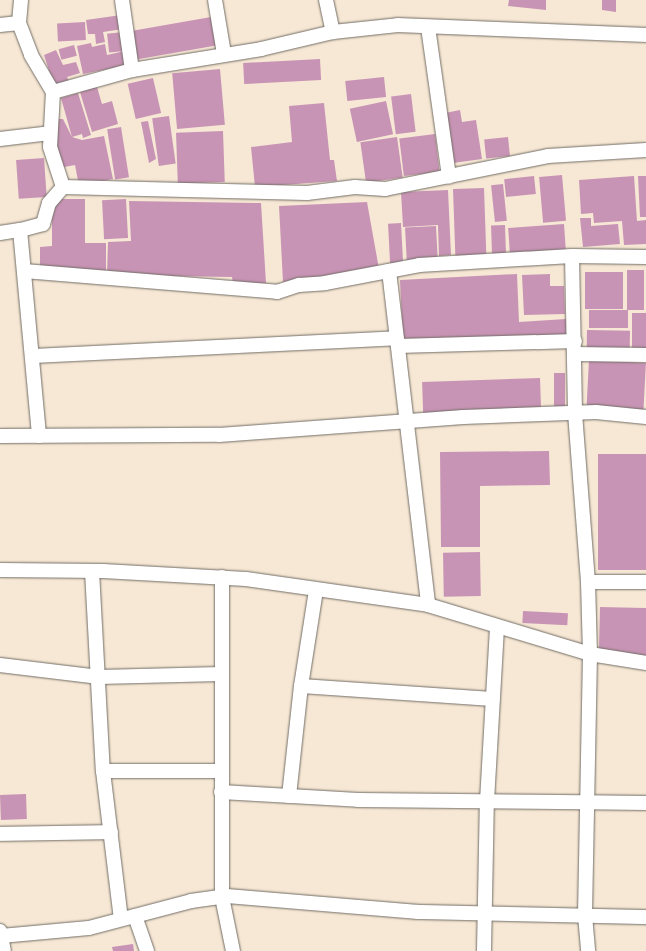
<!DOCTYPE html>
<html>
<head>
<meta charset="utf-8">
<style>
  body { margin:0 }
  #map { position:relative; width:646px; height:951px; overflow:hidden; background:#f7e8d5; font-family:Itim,sans-serif }
  div>[style] { position:absolute }
  .building>* { inset:0; background:#c894b5; transform-origin:0 0 }
  .roads { filter:drop-shadow(0 0 1px #726d66) drop-shadow(0 0 1px #726d66) }
  .minor>* { height:14px; margin:-7px; padding:0 7px; transform-origin:7px; border-radius:7px; background:#fff }
  span { translate:-50% -50%; white-space:nowrap; text-align:center; line-height:1.15; -webkit-text-stroke:3px #fff; paint-order:stroke }
</style>
</head>
<body>
<div id="map">
  <div class="building">
    <i style="clip-path:polygon(509px 0,546px 0,546px 10px,508px 6px)"></i>
    <i style="clip-path:polygon(602px 0,616px 0,616px 12px,602px 10px)"></i>
    <i style="clip-path:polygon(121px 15px,123px 29px,103px 32px,105px 42px,96px 44px,95px 34px,88px 34px,86px 20px)"></i>
    <i style="left:211px;top:17px;width:29px;height:81px;rotate:80deg"></i>
    <i style="left:85px;top:22px;width:18px;height:28px;rotate:87deg"></i>
    <i style="left:123px;top:32px;width:19px;height:16px;rotate:84deg"></i>
    <i style="clip-path:polygon(91px 43px,92px 47px,105px 44px,107px 55px,125px 51px,128px 65px,83px 74px,77px 46px)"></i>
    <i style="left:74px;top:45px;width:11px;height:16px;rotate:75deg"></i>
    <i style="clip-path:polygon(56px 50px,63px 65px,76px 62px,80px 73px,67px 77px,69px 81px,54px 86px,44px 55px)"></i>
    <i style="left:320px;top:59px;width:21px;height:77px;rotate:87deg"></i>
    <i style="left:220px;top:69px;width:56px;height:48px;rotate:85deg"></i>
    <i style="left:384px;top:77px;width:20px;height:39px;rotate:84deg"></i>
    <i style="left:153px;top:78px;width:36px;height:26px;rotate:77deg"></i>
    <i style="clip-path:polygon(97px 87px,102px 104px,112px 101px,118px 124px,92px 132px,80px 92px)"></i>
    <i style="clip-path:polygon(78px 93px,91px 135px,83px 138px,82px 134px,72px 137px,82px 140px,104px 136px,113px 179px,79px 186px,75px 165px,59px 168px,53px 119px,63px 119px,72px 137px,61px 98px)"></i>
    <i style="left:411px;top:94px;width:38px;height:20px;rotate:83deg"></i>
    <i style="left:386px;top:101px;width:34px;height:37px;rotate:78deg"></i>
    <i style="clip-path:polygon(324px 103px,330px 160px,334px 160px,337px 181px,255px 187px,251px 147px,292px 142px,289px 106px)"></i>
    <i style="clip-path:polygon(460px 110px,462px 122px,476px 120px,482px 159px,453px 163px,445px 113px)"></i>
    <i style="left:169px;top:116px;width:48px;height:17px;rotate:82deg"></i>
    <i style="clip-path:polygon(148px 121px,156px 159px,149px 163px,141px 122px)"></i>
    <i style="left:121px;top:127px;width:51px;height:14px;rotate:81deg"></i>
    <i style="left:223px;top:131px;width:51px;height:47px;rotate:88deg"></i>
    <i style="left:435px;top:134px;width:38px;height:36px;rotate:83deg"></i>
    <i style="left:397px;top:137px;width:41px;height:37px;rotate:82deg"></i>
    <i style="left:508px;top:137px;width:19px;height:24px;rotate:84deg"></i>
    <i style="left:44px;top:158px;width:39px;height:28px;rotate:86deg"></i>
    <i style="left:562px;top:175px;width:46px;height:23px;rotate:85deg"></i>
    <i style="left:534px;top:176px;width:18px;height:30px;rotate:84deg"></i>
    <i style="clip-path:polygon(634px 176px,637px 221px,646px 220px,646px 244px,624px 245px,622px 221px,594px 223px,593px 213px,581px 214px,579px 180px)"></i>
    <i style="clip-path:polygon(638px 176px,646px 176px,646px 217px,640px 217px)"></i>
    <i style="left:503px;top:184px;width:37px;height:12px;rotate:84deg"></i>
    <i style="left:484px;top:188px;width:69px;height:31px;rotate:88deg"></i>
    <i style="clip-path:polygon(448px 190px,451px 255px,439px 256px,438px 225px,403px 227px,401px 192px)"></i>
    <i style="clip-path:polygon(52px 199px,85px 199px,85px 243px,106px 243px,106px 271px,40px 271px,40px 247px,52px 246px)"></i>
    <i style="left:126px;top:199px;width:39px;height:24px;rotate:87deg"></i>
    <i style="clip-path:polygon(129px 201px,261px 203px,266px 283px,233px 284px,232px 277px,107px 275px,108px 242px,131px 241px)"></i>
    <i style="clip-path:polygon(367px 202px,379px 269px,283px 282px,279px 206px)"></i>
    <i style="clip-path:polygon(580px 218px,591px 218px,591px 226px,618px 224px,620px 244px,583px 247px)"></i>
    <i style="left:401px;top:223px;width:40px;height:13px;rotate:87deg"></i>
    <i style="left:564px;top:224px;width:29px;height:56px;rotate:86deg"></i>
    <i style="left:505px;top:225px;width:29px;height:14px;rotate:88deg"></i>
    <i style="left:436px;top:226px;width:34px;height:31px;rotate:87deg"></i>
    <i style="left:627px;top:270px;width:17px;height:40px"></i>
    <i style="left:585px;top:272px;width:38px;height:37px"></i>
    <i style="clip-path:polygon(517px 274px,519px 322px,566px 319px,566px 335px,403px 343px,400px 280px)"></i>
    <i style="clip-path:polygon(550px 274px,550px 286px,564px 286px,565px 314px,524px 315px,522px 275px)"></i>
    <i style="left:628px;top:310px;width:18px;height:39px;rotate:90deg"></i>
    <i style="left:632px;top:313px;width:14px;height:36px"></i>
    <i style="left:587px;top:330px;width:43px;height:19px;rotate:1deg"></i>
    <i style="left:589px;top:360px;width:57px;height:48px;rotate:3deg"></i>
    <i style="left:554px;top:373px;width:11px;height:33px"></i>
    <i style="left:540px;top:378px;width:32px;height:118px;rotate:88deg"></i>
    <i style="clip-path:polygon(549px 451px,550px 485px,480px 486px,480px 547px,441px 547px,440px 452px)"></i>
    <i style="left:646px;top:454px;width:116px;height:48px;rotate:90deg"></i>
    <i style="left:480px;top:552px;width:44px;height:37px;rotate:89deg"></i>
    <i style="clip-path:polygon(600px 607px,646px 608px,646px 656px,599px 649px)"></i>
    <i style="left:523px;top:611px;width:45px;height:12px;rotate:3deg"></i>
    <i style="left:26px;top:794px;width:25px;height:26px;rotate:88deg"></i>
    <i style="clip-path:polygon(133px 944px,134px 951px,113px 951px,112px 947px)"></i>
  </div>
  <div class="roads">
    <div class="minor">
      <i style="left:21px;top:0;width:23px;rotate:95deg"></i>
      <i style="left:19px;top:23px;width:34px;rotate:69deg"></i>
      <i style="left:31px;top:55px;width:43px;rotate:59.3deg"></i>
      <i style="left:53px;top:92px;width:55px;rotate:93.1deg"></i>
      <i style="left:50px;top:147px;width:42px;rotate:72deg"></i>
      <i style="left:63px;top:187px;width:21px;rotate:131deg"></i>
      <i style="left:49px;top:203px;width:22px;rotate:106deg"></i>
      <i style="left:43px;top:224px;width:24px;rotate:165deg"></i>
      <i style="left:20px;top:230px;width:207px;rotate:84.7deg"></i>
      <i style="left:122px;top:0;width:71px;rotate:81.9deg"></i>
      <i style="left:215px;top:0;width:55px;rotate:80.5deg"></i>
      <i style="left:326px;top:0;width:33px;rotate:78deg"></i>
      <i style="left:0;top:25px;width:19px;rotate:-6deg"></i>
      <i style="left:428px;top:27px;width:151px;rotate:82deg"></i>
      <i style="left:53px;top:92px;width:82px;rotate:-15.6deg"></i>
      <i style="left:132px;top:70px;width:131px;rotate:-9.2deg"></i>
      <i style="left:261px;top:49px;width:74px;rotate:-13.3deg"></i>
      <i style="left:333px;top:32px;width:65px;rotate:-6.1deg"></i>
      <i style="left:398px;top:25px;width:248px;rotate:2.3deg"></i>
      <i style="left:0;top:139px;width:50px;rotate:-6.8deg"></i>
      <i style="left:63px;top:187px;width:244px;rotate:1.4deg"></i>
      <i style="left:307px;top:193px;width:48px;rotate:-7.1deg"></i>
      <i style="left:355px;top:187px;width:30px;rotate:4deg"></i>
      <i style="left:385px;top:189px;width:166px;rotate:-11.4deg"></i>
      <i style="left:548px;top:156px;width:98px;rotate:-3.5deg"></i>
      <i style="left:0;top:233px;width:20px;rotate:-9deg"></i>
      <i style="left:572px;top:256px;width:157px;rotate:88.9deg"></i>
      <i style="left:575px;top:413px;width:169px;rotate:85.6deg"></i>
      <i style="left:588px;top:582px;width:72px;rotate:88.4deg"></i>
      <i style="left:590px;top:654px;width:261px;rotate:91.1deg"></i>
      <i style="left:585px;top:915px;width:36px;rotate:85deg"></i>
      <i style="left:24px;top:271px;width:254px;rotate:4.7deg"></i>
      <i style="left:277px;top:292px;width:23px;rotate:-18deg"></i>
      <i style="left:299px;top:285px;width:26px;rotate:-4deg"></i>
      <i style="left:325px;top:283px;width:96px;rotate:-10.8deg"></i>
      <i style="left:419px;top:265px;width:153px;rotate:-3.4deg"></i>
      <i style="left:572px;top:256px;width:74px;rotate:0.8deg"></i>
      <i style="left:389px;top:271px;width:336px;rotate:83.3deg"></i>
      <i style="left:398px;top:346px;width:177px;rotate:-1.6deg"></i>
      <i style="left:575px;top:354px;width:71px;rotate:0.8deg"></i>
      <i style="left:33px;top:356px;width:364px;rotate:-2.8deg"></i>
      <i style="left:0;top:436px;width:219px;rotate:-0.3deg"></i>
      <i style="left:219px;top:435px;width:245px;rotate:-4.2deg"></i>
      <i style="left:463px;top:417px;width:133px;rotate:-2.2deg"></i>
      <i style="left:596px;top:412px;width:50px;rotate:5.7deg"></i>
      <i style="left:0;top:570px;width:103px;rotate:0.6deg"></i>
      <i style="left:103px;top:571px;width:143px;rotate:3.2deg"></i>
      <i style="left:246px;top:579px;width:184px;rotate:8.1deg"></i>
      <i style="left:428px;top:605px;width:169px;rotate:16.8deg"></i>
      <i style="left:590px;top:654px;width:57px;rotate:9.1deg"></i>
      <i style="left:92px;top:571px;width:200px;rotate:86.9deg"></i>
      <i style="left:103px;top:771px;width:149px;rotate:83.1deg"></i>
      <i style="left:222px;top:577px;width:320px;rotate:90deg"></i>
      <i style="left:222px;top:897px;width:55px;rotate:78.5deg"></i>
      <i style="left:588px;top:582px;width:58px"></i>
      <i style="left:0;top:665px;width:100px;rotate:6.9deg"></i>
      <i style="left:99px;top:677px;width:122px;rotate:-1.4deg"></i>
      <i style="left:301px;top:686px;width:192px;rotate:3.9deg"></i>
      <i style="left:103px;top:771px;width:118px"></i>
      <i style="left:221px;top:792px;width:137px;rotate:3.3deg"></i>
      <i style="left:358px;top:800px;width:288px;rotate:0.6deg"></i>
      <i style="left:289px;top:796px;width:111px;rotate:-83.8deg"></i>
      <i style="left:301px;top:686px;width:97px;rotate:-81.1deg"></i>
      <i style="left:0;top:834px;width:111px;rotate:-1deg"></i>
      <i style="left:135px;top:916px;width:37px;rotate:71deg"></i>
      <i style="left:0;top:931px;width:20px;rotate:79deg"></i>
      <i style="left:1px;top:936px;width:88px;rotate:-5.2deg"></i>
      <i style="left:89px;top:928px;width:106px;rotate:-14.8deg"></i>
      <i style="left:191px;top:901px;width:36px;rotate:-8deg"></i>
      <i style="left:227px;top:896px;width:192px;rotate:4.8deg"></i>
      <i style="left:418px;top:912px;width:228px;rotate:1.3deg"></i>
      <i style="left:484px;top:951px;width:150px;rotate:-88.9deg"></i>
      <i style="left:487px;top:801px;width:174px;rotate:-86.7deg"></i>
    </div>
  </div>
</div>
</body>
</html>
